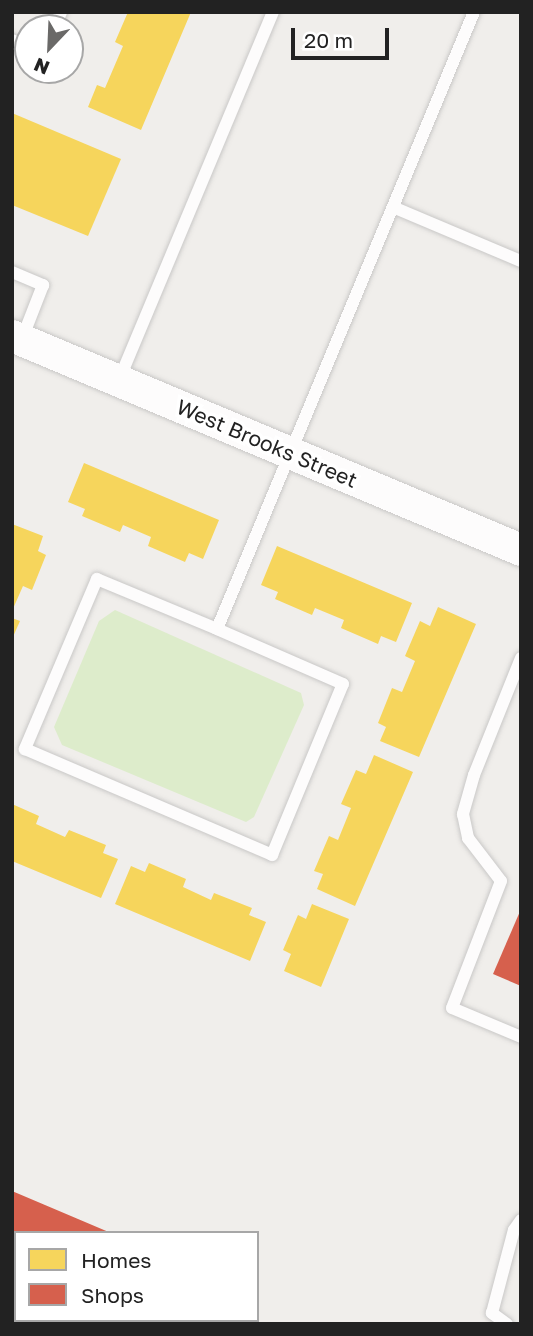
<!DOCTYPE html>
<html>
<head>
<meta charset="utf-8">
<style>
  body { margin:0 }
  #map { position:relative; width:533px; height:1336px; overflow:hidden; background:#f0eeeb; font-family:"Golos Text",sans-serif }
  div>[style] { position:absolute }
  .grass>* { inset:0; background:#ddeccb }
  .homes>* { inset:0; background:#f6d55c }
  .shops>* { inset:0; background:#d6604d }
  .roads { filter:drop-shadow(0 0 2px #c9c8c7) drop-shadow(0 0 2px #c9c8c7) }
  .service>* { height:12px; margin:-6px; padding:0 6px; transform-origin:6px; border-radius:6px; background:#fdfcfc }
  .tertiary>* { height:32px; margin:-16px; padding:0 16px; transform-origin:16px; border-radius:16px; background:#fdfcfc }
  span { translate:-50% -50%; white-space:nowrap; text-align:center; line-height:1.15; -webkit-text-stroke:7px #fff; paint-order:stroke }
  .street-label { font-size:21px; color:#222 }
  .frame { position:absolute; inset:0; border:14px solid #222; pointer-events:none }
  .legend { position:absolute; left:14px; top:1231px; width:245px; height:91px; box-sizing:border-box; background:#fff; border:2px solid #a7a7a7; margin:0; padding:9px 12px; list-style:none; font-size:21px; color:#222 }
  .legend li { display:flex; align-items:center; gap:14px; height:35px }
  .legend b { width:35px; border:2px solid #a7a7a7 }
  .north { position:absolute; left:14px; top:14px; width:70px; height:70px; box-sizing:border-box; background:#fff; border:2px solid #a7a7a7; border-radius:50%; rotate:203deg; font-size:19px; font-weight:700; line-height:28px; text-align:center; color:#222 }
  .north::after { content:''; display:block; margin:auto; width:24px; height:32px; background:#6a6968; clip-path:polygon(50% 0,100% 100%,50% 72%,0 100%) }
  .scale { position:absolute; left:291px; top:28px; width:98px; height:32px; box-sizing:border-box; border:4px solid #222; border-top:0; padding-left:9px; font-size:21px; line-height:24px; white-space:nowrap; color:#222; -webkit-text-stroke:5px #fff; paint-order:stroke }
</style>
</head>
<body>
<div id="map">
  <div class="grass">
    <i style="clip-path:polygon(115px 610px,301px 693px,304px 705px,254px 817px,246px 822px,62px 745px,54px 727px,99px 621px)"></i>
  </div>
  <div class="homes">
    <i style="clip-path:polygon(128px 12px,191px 12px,141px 130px,88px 107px,97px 85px,105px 88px,123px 46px,115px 42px)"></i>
    <i style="clip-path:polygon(12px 113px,121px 159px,88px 236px,12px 205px)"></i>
    <i style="clip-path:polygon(84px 463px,219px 520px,203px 559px,189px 553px,185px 562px,148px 546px,151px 537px,123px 525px,120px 532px,82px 516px,85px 509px,68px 502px)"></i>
    <i style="clip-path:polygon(12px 524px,43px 536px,38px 551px,46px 555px,32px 590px,23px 586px,12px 611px)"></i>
    <i style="clip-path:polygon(277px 546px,412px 603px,396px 642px,381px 636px,378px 644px,341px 628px,344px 620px,315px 608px,312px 615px,275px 599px,278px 592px,261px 585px)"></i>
    <i style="clip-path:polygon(438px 607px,476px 624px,419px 757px,380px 741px,386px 727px,378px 723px,392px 688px,402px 692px,415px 661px,405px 656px,420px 621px,430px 626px)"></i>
    <i style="clip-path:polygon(12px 618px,20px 621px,12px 639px)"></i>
    <i style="clip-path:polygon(374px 755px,413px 772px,355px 906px,317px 889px,323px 874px,314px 871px,329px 836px,338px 840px,351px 808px,341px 804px,356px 770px,366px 774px)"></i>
    <i style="clip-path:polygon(12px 804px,39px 816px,36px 824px,65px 837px,69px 830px,106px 845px,103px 853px,118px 859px,101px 898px,12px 861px)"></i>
    <i style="clip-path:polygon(149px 863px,186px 879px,183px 887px,211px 900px,214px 893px,252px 908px,249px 915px,266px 922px,250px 961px,115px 904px,131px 866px,145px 872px)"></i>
    <i style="clip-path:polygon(312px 904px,349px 919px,321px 987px,284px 971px,291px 954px,283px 950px,298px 915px,306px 919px)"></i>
  </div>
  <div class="shops">
    <i style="clip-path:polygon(521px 909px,521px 986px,493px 974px)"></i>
    <i style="clip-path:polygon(12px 1191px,111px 1233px,16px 1233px,16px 1250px,12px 1248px)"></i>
  </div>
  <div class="roads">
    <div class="service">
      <i style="left:54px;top:28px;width:17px;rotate:-66deg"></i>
      <i style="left:12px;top:40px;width:17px;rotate:21deg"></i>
      <i style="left:393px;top:207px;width:139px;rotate:22.9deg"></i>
      <i style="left:12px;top:272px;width:34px;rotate:23deg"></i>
      <i style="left:43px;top:285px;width:58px;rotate:111.3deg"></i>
      <i style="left:119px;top:380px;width:399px;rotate:-67.3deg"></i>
      <i style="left:217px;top:629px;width:130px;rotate:-157.4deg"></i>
      <i style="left:97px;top:579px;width:185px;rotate:113deg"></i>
      <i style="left:25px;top:749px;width:269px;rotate:23.2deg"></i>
      <i style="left:272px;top:855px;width:185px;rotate:-67.5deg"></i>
      <i style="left:343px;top:684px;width:137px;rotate:-156.4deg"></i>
      <i style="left:217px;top:629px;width:668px;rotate:-67.39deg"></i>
      <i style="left:521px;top:658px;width:126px;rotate:111.9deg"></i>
      <i style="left:474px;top:775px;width:41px;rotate:105.8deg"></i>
      <i style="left:463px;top:814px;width:25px;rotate:78deg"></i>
      <i style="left:468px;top:838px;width:54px;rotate:52.5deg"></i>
      <i style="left:501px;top:881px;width:136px;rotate:111.1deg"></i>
      <i style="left:452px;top:1008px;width:75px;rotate:22.8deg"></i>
      <i style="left:12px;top:1290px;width:4px;rotate:-14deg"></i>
      <i style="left:235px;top:1320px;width:9px;rotate:27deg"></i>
      <i style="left:172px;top:1324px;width:4px;rotate:-76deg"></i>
      <i style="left:507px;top:1324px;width:19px;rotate:-144deg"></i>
      <i style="left:492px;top:1313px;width:86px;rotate:-75.2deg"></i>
      <i style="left:514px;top:1230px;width:12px;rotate:-55deg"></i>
    </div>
    <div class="tertiary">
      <i style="left:12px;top:336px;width:552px;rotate:22.8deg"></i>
    </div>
  </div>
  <div class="street-label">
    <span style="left:267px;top:443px;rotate:23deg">West Brooks Street</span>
  </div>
  <div class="frame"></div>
  <ul class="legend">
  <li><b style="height:19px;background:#f6d55c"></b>Homes</li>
  <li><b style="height:19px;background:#d6604d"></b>Shops</li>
  </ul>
  <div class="north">N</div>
  <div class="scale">20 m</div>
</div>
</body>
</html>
